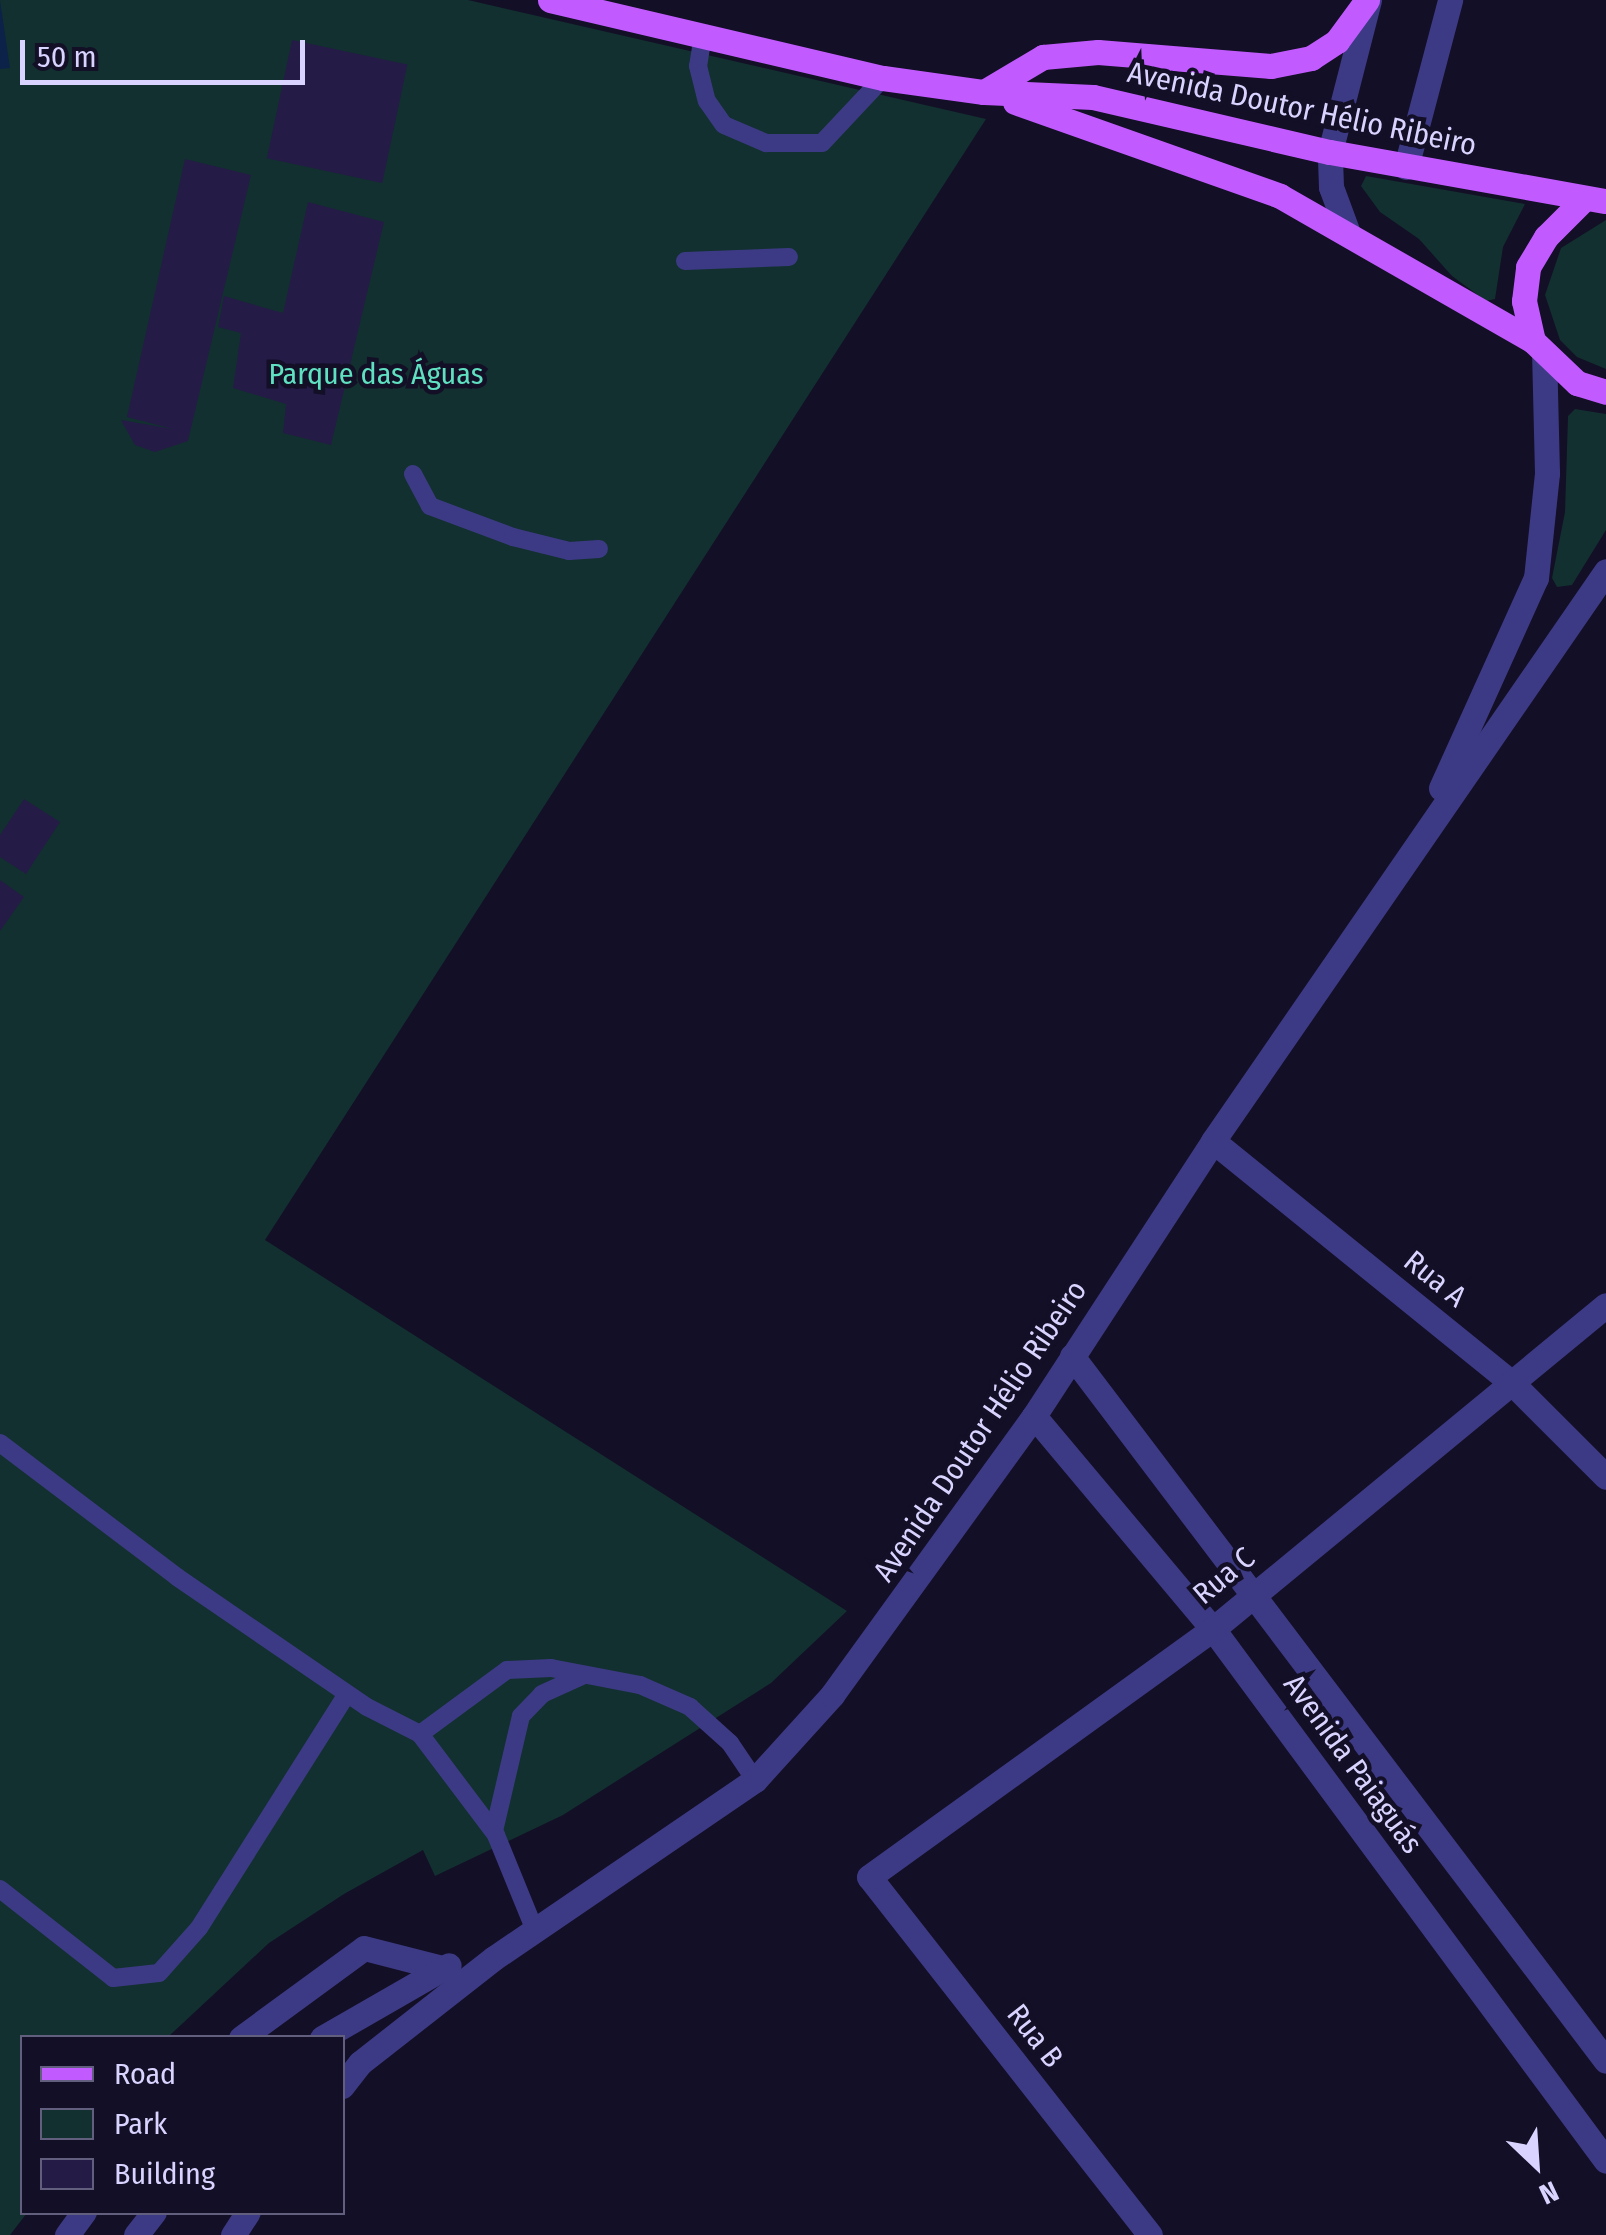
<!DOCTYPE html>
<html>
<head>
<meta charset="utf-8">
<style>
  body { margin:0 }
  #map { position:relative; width:1606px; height:2235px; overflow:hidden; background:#130f26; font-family:"Fira Sans Condensed",sans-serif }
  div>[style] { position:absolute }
  .green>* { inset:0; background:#12302f }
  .water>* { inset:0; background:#0c2248 }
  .building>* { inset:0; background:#241b47; transform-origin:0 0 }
  .service>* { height:18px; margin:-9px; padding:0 9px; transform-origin:9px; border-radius:9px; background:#3d3a85 }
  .minor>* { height:25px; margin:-12.5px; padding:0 12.5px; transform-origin:12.5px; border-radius:12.5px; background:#3d3a85 }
  .primary>* { height:25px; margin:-12.5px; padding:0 12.5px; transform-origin:12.5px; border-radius:12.5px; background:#c25bff }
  span { translate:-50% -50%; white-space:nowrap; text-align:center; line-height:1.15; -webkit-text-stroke:9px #130f26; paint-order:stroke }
  .street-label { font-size:30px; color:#d9d4ff }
  .park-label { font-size:30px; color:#5fe0c0 }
  .legend { position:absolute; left:20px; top:2035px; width:325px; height:180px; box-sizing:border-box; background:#130f26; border:2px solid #625e7d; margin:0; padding:12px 18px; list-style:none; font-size:30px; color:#d9d4ff }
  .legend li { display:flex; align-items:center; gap:20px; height:50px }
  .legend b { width:50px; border:2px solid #625e7d }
  .north { position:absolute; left:1486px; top:2115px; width:100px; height:100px; -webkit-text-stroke:8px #130f26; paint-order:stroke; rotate:155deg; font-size:28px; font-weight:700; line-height:40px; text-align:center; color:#d9d4ff }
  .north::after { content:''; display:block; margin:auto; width:35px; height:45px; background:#d9d4ff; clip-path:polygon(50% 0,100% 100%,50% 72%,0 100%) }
  .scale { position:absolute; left:20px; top:40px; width:285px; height:45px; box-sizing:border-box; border:5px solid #d9d4ff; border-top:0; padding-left:12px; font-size:30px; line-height:35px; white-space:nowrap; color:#d9d4ff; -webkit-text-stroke:8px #130f26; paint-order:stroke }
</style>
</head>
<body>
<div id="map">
  <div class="green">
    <i style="clip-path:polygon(0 0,468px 0,986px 119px,265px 1240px,847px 1611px,771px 1683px,563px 1815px,435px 1876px,423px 1850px,344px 1894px,269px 1943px,168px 2037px,22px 2038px,27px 2213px,10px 2235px,0 2235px)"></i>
    <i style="clip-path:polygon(1366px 176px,1525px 204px,1503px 247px,1495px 299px,1486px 301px,1452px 276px,1419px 239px,1380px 212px,1361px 186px)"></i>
    <i style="clip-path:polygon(1606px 220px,1606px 369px,1577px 357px,1560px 340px,1545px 295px,1561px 248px)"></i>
    <i style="clip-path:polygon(1575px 409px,1606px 414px,1606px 530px,1572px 585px,1557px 587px,1552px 578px,1565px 512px,1568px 416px)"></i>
  </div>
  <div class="water">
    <i style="clip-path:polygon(0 0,10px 68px,0 69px)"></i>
  </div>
  <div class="building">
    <i style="left:292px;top:40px;width:118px;height:121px;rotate:12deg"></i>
    <i style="clip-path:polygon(185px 159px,251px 175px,188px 441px,155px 452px,135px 445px,121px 420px,173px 429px,127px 417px)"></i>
    <i style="clip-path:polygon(308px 202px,384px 222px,331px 445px,283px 433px,286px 404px,233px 388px,241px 333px,218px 327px,224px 296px,283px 313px)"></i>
    <i style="clip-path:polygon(24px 799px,60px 822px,26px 874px,0 857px,0 835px)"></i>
    <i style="clip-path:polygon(0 880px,24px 897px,0 931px)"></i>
  </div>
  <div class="service">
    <i style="left:703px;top:35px;width:31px;rotate:99deg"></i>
    <i style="left:698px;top:66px;width:36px;rotate:76deg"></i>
    <i style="left:707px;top:101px;width:29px;rotate:55deg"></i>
    <i style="left:724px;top:125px;width:46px;rotate:23.2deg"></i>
    <i style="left:766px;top:143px;width:56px"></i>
    <i style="left:822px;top:143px;width:89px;rotate:-46.8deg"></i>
    <i style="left:685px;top:261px;width:104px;rotate:-2.2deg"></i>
    <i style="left:413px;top:474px;width:36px;rotate:62deg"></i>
    <i style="left:430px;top:506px;width:89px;rotate:20.5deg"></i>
    <i style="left:513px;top:537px;width:58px;rotate:14deg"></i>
    <i style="left:569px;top:551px;width:30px;rotate:-4deg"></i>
    <i style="left:0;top:1443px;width:222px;rotate:37.1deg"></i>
    <i style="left:177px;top:1577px;width:230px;rotate:34.4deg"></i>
    <i style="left:367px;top:1707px;width:59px;rotate:27deg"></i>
    <i style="left:420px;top:1734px;width:126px;rotate:53deg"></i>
    <i style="left:496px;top:1835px;width:106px;rotate:67.8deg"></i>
    <i style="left:420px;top:1734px;width:108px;rotate:-36.3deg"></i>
    <i style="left:507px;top:1670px;width:44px;rotate:-2.6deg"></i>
    <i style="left:551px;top:1668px;width:91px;rotate:10.8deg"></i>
    <i style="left:640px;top:1685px;width:55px;rotate:23.7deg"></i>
    <i style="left:690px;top:1707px;width:54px;rotate:42deg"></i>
    <i style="left:730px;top:1743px;width:45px;rotate:56deg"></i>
    <i style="left:494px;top:1831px;width:118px;rotate:-76.8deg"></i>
    <i style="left:521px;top:1716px;width:30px;rotate:-46deg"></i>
    <i style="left:542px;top:1694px;width:46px;rotate:-24.3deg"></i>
    <i style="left:0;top:1889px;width:144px;rotate:38.2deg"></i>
    <i style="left:113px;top:1978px;width:46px;rotate:-6.2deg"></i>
    <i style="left:159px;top:1973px;width:60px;rotate:-48.4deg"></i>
    <i style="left:199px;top:1928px;width:277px;rotate:-57.7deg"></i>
  </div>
  <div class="minor">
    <i style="left:1406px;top:167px;width:173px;rotate:-75.2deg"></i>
    <i style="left:1348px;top:233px;width:49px;rotate:-110.3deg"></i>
    <i style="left:1331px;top:187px;width:35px;rotate:-92deg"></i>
    <i style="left:1330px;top:152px;width:157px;rotate:-75.6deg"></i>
    <i style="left:1441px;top:788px;width:230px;rotate:-65.7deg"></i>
    <i style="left:1536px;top:578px;width:106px;rotate:-84deg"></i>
    <i style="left:1547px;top:473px;width:119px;rotate:-91.4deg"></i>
    <i style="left:1213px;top:1141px;width:383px;rotate:39deg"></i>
    <i style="left:1511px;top:1382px;width:134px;rotate:45deg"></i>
    <i style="left:1072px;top:1356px;width:884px;rotate:52.86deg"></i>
    <i style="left:1034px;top:1416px;width:278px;rotate:50deg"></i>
    <i style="left:1213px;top:1629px;width:661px;rotate:53.55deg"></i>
    <i style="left:241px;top:2038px;width:152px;rotate:-36.2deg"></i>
    <i style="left:364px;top:1948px;width:76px;rotate:14.4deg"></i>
    <i style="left:322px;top:2038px;width:146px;rotate:-29.9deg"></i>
    <i style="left:342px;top:2086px;width:29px;rotate:-52deg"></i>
    <i style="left:360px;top:2063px;width:170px;rotate:-38.1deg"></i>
    <i style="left:494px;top:1958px;width:316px;rotate:-34.3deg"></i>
    <i style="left:755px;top:1780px;width:115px;rotate:-47.8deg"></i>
    <i style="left:832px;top:1695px;width:344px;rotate:-54.1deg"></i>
    <i style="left:1034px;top:1416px;width:328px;rotate:-56.9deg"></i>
    <i style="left:1213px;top:1141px;width:692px;rotate:-55.41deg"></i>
    <i style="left:67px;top:2235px;width:29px;rotate:-54deg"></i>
    <i style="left:136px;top:2235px;width:29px;rotate:-52deg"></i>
    <i style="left:233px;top:2235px;width:27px;rotate:-57deg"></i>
    <i style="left:1150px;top:2235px;width:455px;rotate:-128.1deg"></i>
    <i style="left:869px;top:1877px;width:424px;rotate:-35.8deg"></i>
    <i style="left:1213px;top:1629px;width:509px;rotate:-39.5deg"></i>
  </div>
  <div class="primary">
    <i style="left:550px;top:0;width:342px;rotate:13.2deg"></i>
    <i style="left:883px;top:78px;width:102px;rotate:7.9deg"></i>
    <i style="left:984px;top:92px;width:109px;rotate:2.6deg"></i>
    <i style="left:1093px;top:97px;width:243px;rotate:13.1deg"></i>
    <i style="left:1330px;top:152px;width:280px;rotate:10.1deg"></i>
    <i style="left:984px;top:92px;width:69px;rotate:-30.7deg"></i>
    <i style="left:1043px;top:57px;width:55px;rotate:-5.2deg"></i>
    <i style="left:1098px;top:52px;width:174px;rotate:4.6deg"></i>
    <i style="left:1271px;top:66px;width:41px;rotate:-11.3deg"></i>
    <i style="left:1311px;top:58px;width:31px;rotate:-33deg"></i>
    <i style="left:1337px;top:41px;width:51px;rotate:-53.8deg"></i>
    <i style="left:1015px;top:102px;width:281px;rotate:19.5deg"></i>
    <i style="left:1280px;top:196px;width:292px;rotate:29.8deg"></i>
    <i style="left:1533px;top:341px;width:61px;rotate:43.7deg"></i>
    <i style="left:1577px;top:383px;width:30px;rotate:17deg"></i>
    <i style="left:1533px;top:341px;width:41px;rotate:-102.7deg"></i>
    <i style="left:1524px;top:301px;width:34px;rotate:-83deg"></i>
    <i style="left:1528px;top:267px;width:35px;rotate:-59deg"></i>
    <i style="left:1546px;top:237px;width:52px;rotate:-45deg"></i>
  </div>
  <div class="street-label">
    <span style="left:1302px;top:109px;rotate:12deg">Avenida Doutor Hélio Ribeiro</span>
    <span style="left:1435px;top:1279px;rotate:39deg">Rua A</span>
    <span style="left:980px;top:1431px;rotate:-56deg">Avenida Doutor Hélio Ribeiro</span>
    <span style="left:1224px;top:1576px;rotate:-40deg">Rua C</span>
    <span style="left:1353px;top:1764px;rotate:54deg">Avenida Paiaguás</span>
    <span style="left:1035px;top:2036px;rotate:52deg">Rua B</span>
  </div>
  <div class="park-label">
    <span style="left:376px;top:374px">Parque das Águas</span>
  </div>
  <ul class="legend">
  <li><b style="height:12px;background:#c25bff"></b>Road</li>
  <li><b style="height:28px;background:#12302f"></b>Park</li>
  <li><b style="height:28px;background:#241b47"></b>Building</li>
  </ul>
  <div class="north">N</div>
  <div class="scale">50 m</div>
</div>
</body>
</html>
